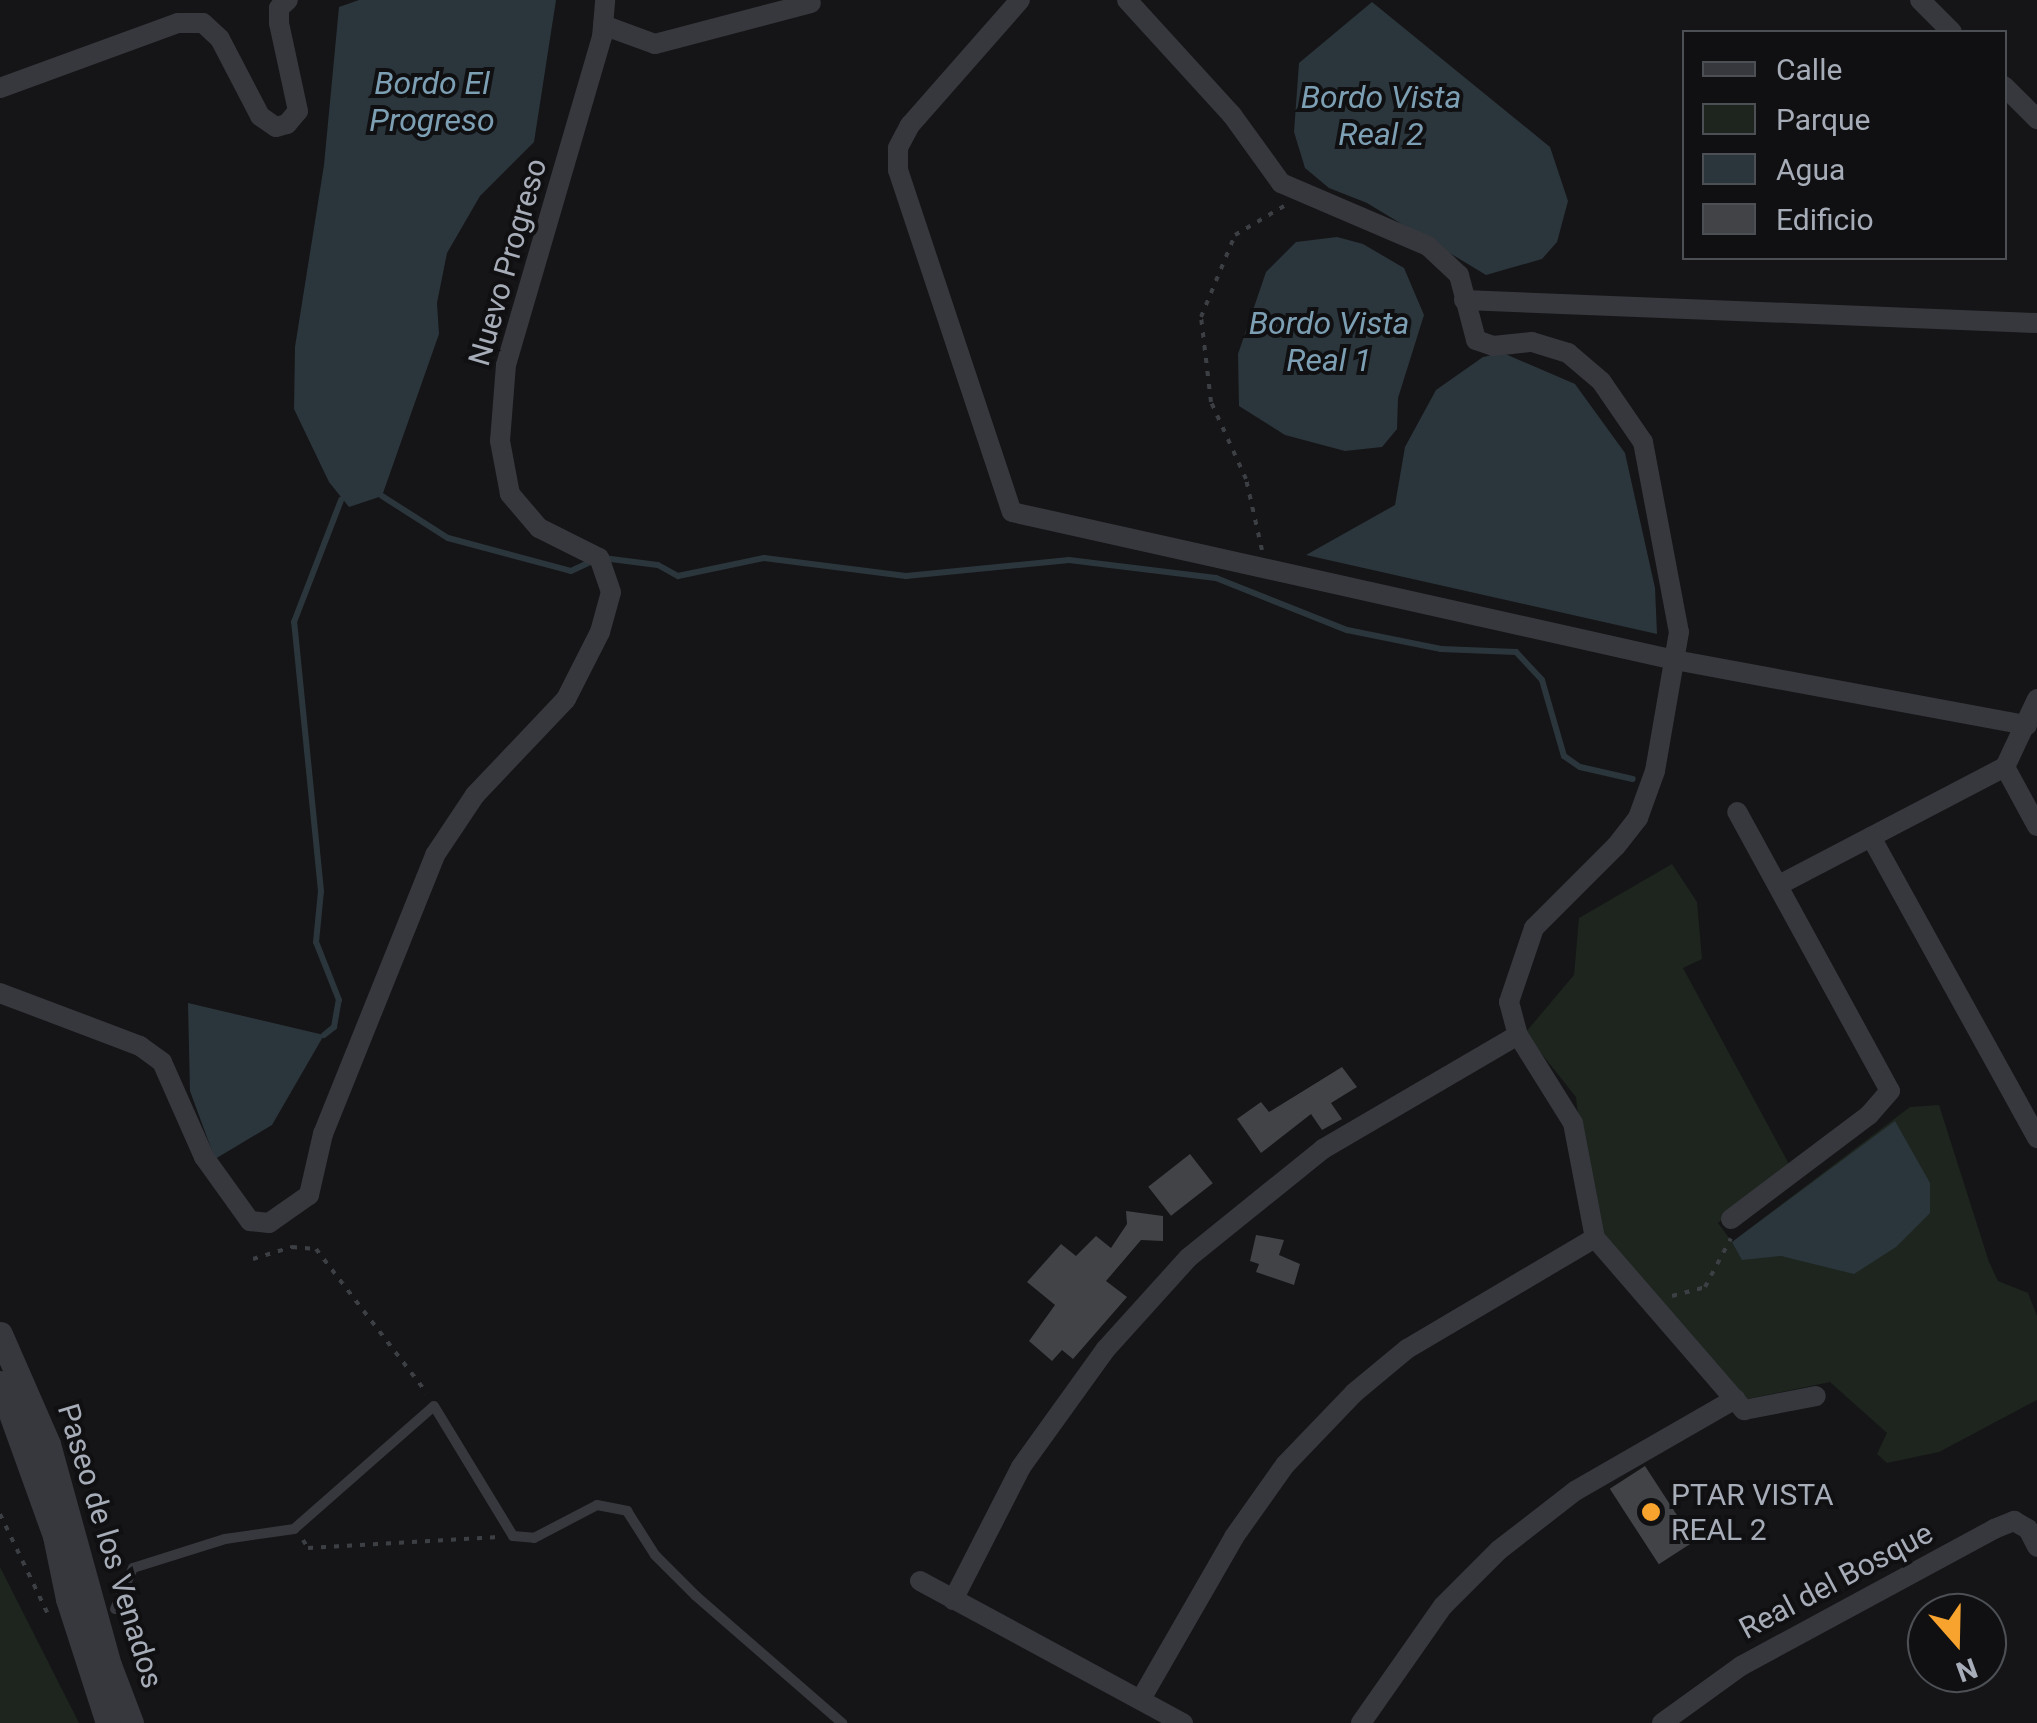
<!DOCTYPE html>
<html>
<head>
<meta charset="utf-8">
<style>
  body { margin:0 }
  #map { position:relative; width:2037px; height:1723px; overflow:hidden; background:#151517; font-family:Roboto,sans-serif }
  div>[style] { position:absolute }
  .green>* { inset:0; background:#1d251e }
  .water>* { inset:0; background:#2b363c }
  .stream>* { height:6px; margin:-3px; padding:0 3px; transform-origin:3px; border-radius:3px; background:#2b363c }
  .building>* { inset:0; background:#414347; transform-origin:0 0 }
  .path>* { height:4px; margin-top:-2px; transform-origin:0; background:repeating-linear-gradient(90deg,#3c3f44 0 5px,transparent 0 13px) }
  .service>* { height:10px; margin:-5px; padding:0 5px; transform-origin:5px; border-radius:5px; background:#36383d }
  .minor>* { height:20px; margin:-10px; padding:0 10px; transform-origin:10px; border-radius:10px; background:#36383d }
  .tertiary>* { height:25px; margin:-12.5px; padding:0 12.5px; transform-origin:12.5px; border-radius:12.5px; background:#36383d }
  .dots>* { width:28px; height:28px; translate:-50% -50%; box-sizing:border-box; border:5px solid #101012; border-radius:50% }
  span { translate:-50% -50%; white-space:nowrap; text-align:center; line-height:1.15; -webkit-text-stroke:8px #101012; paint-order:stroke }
  .street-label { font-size:30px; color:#a7adb8 }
  .poi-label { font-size:30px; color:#a7adb8 }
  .left { translate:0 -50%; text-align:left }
  .water-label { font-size:32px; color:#7d9fb4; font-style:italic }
  .legend { position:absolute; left:1682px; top:30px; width:325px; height:230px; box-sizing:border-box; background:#101012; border:2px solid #4c4f54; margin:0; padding:12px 18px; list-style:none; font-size:30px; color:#a7adb8 }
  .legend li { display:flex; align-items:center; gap:20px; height:50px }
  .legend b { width:50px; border:2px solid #4c4f54 }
  .north { position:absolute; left:1907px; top:1593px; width:100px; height:100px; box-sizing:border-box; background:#101012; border:2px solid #4c4f54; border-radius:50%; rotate:160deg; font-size:28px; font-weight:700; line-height:40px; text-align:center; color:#a7adb8 }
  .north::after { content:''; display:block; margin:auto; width:35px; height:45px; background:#f8a32d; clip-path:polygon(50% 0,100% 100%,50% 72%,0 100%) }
</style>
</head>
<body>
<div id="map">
  <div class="green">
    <i style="clip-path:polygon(1672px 864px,1697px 902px,1702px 959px,1683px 968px,1790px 1166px,1718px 1223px,1732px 1242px,1910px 1107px,1939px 1105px,1989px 1262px,1998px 1281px,2028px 1293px,2037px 1316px,2037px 1400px,1939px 1452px,1887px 1463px,1877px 1454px,1887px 1433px,1830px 1382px,1743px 1400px,1592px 1243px,1576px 1097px,1525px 1033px,1574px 975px,1579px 918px)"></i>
    <i style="clip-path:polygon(0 1567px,79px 1723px,0 1723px)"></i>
  </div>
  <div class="water">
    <i style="clip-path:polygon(359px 0,556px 0,534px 142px,480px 196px,447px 253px,437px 303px,439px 334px,382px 496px,349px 507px,329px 482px,294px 409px,295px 347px,324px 165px,339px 7px)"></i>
    <i style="clip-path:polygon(1372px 2px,1550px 147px,1568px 201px,1557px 242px,1542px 259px,1486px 275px,1367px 203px,1329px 188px,1305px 168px,1294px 132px,1299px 63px)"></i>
    <i style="clip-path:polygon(1337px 237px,1363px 244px,1404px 268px,1424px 315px,1398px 398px,1397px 429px,1382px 447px,1345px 451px,1285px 435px,1239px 406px,1238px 354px,1266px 272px,1296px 242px)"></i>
    <i style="clip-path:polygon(1503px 353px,1575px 384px,1625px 453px,1655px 588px,1657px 634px,1306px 555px,1395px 505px,1405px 447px,1436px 390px,1483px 357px)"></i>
    <i style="clip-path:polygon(188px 1003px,324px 1035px,272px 1125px,215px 1159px,190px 1091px)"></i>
    <i style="clip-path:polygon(1895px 1121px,1930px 1183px,1930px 1213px,1896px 1247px,1854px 1274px,1781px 1256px,1742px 1260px,1732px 1242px)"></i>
  </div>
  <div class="stream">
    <i style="left:382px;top:496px;width:78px;rotate:32.5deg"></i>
    <i style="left:448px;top:538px;width:127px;rotate:15deg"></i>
    <i style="left:571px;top:571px;width:23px;rotate:-25deg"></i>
    <i style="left:603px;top:558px;width:55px;rotate:7.3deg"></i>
    <i style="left:658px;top:565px;width:23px;rotate:29deg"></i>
    <i style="left:678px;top:576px;width:88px;rotate:-11.8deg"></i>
    <i style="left:764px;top:558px;width:143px;rotate:7.2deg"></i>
    <i style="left:906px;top:576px;width:164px;rotate:-5.6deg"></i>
    <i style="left:1069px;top:560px;width:148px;rotate:7deg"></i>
    <i style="left:1216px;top:578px;width:141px;rotate:21.7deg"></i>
    <i style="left:1347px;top:630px;width:96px;rotate:11.4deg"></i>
    <i style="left:1441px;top:649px;width:75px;rotate:2.3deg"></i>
    <i style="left:1516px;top:652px;width:38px;rotate:47deg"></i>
    <i style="left:1542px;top:680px;width:79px;rotate:73.9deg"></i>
    <i style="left:1564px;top:756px;width:19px;rotate:35deg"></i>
    <i style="left:1580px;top:767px;width:54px;rotate:12.8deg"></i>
    <i style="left:324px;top:1035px;width:13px;rotate:-39deg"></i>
    <i style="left:334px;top:1027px;width:27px;rotate:-80deg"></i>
    <i style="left:339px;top:1000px;width:62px;rotate:-111.6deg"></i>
    <i style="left:316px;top:942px;width:51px;rotate:-84.4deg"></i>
    <i style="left:321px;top:891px;width:270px;rotate:-95.7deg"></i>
    <i style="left:294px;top:622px;width:131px;rotate:-68.9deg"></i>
  </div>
  <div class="building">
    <i style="clip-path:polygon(1342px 1067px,1357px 1087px,1331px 1103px,1342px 1119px,1322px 1130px,1311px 1114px,1261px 1153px,1237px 1119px,1261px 1102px,1269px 1112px)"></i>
    <i style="left:1190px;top:1154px;width:37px;height:53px;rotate:52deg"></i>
    <i style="clip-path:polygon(1126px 1211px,1163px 1216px,1163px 1241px,1141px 1240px,1106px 1281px,1127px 1297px,1073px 1359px,1062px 1350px,1052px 1361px,1029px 1341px,1055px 1305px,1027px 1282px,1061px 1244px,1076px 1256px,1096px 1236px,1111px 1248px,1127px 1224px)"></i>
    <i style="clip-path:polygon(1256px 1235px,1284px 1240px,1279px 1255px,1300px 1264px,1294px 1285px,1256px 1272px,1259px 1264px,1250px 1261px)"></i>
    <i style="left:1645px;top:1466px;width:90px;height:42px;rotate:57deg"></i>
  </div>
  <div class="path">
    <i style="left:1262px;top:550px;width:73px;rotate:-102.7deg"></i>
    <i style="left:1246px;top:479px;width:85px;rotate:-114.4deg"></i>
    <i style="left:1211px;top:402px;width:86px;rotate:-96.7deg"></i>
    <i style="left:1201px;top:317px;width:89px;rotate:-67.5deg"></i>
    <i style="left:1235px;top:235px;width:57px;rotate:-30.6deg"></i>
    <i style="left:253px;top:1259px;width:41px;rotate:-17.1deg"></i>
    <i style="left:292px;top:1247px;width:24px;rotate:5deg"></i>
    <i style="left:316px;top:1249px;width:182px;rotate:52.4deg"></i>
    <i style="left:1672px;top:1296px;width:34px;rotate:-15deg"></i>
    <i style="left:1705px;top:1287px;width:55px;rotate:-62deg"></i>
    <i style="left:0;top:1514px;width:111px;rotate:64.4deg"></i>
    <i style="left:303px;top:1540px;width:9px;rotate:58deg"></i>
    <i style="left:308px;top:1548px;width:191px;rotate:-3.3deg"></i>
  </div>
  <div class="service">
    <i style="left:115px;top:1609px;width:45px;rotate:-66.3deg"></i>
    <i style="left:133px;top:1568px;width:96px;rotate:-17.5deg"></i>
    <i style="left:225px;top:1539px;width:70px;rotate:-8.2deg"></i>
    <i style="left:294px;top:1529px;width:186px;rotate:-41.3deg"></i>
    <i style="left:434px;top:1406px;width:152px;rotate:58.7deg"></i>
    <i style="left:513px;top:1536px;width:21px;rotate:5deg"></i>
    <i style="left:534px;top:1538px;width:71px;rotate:-27.6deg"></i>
    <i style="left:597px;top:1505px;width:31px;rotate:11deg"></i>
    <i style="left:627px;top:1511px;width:52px;rotate:57.5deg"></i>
    <i style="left:655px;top:1555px;width:58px;rotate:45deg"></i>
    <i style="left:696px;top:1596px;width:194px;rotate:41deg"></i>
  </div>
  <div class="minor">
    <i style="left:1020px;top:0;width:167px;rotate:131.3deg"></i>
    <i style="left:910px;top:125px;width:26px;rotate:118deg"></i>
    <i style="left:898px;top:148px;width:22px;rotate:90deg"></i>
    <i style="left:898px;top:170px;width:360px;rotate:71.6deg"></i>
    <i style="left:1012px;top:512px;width:679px;rotate:12.58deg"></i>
    <i style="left:1675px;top:660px;width:358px;rotate:10.5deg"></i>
    <i style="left:1127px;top:0;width:156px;rotate:47.6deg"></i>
    <i style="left:1232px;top:115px;width:84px;rotate:54.2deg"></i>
    <i style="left:1281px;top:183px;width:160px;rotate:23.2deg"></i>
    <i style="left:1428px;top:246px;width:42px;rotate:43.1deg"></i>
    <i style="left:1459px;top:275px;width:67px;rotate:75.3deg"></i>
    <i style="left:1476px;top:340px;width:18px;rotate:19deg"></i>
    <i style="left:1493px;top:346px;width:39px;rotate:-6deg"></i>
    <i style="left:1532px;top:342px;width:38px;rotate:17deg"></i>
    <i style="left:1568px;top:353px;width:43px;rotate:40.3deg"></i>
    <i style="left:1601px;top:381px;width:74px;rotate:55.5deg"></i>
    <i style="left:1643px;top:442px;width:193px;rotate:79.3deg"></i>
    <i style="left:1679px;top:632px;width:141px;rotate:99.8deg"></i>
    <i style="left:1655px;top:771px;width:50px;rotate:109.9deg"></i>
    <i style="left:1638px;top:818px;width:36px;rotate:128deg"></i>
    <i style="left:1616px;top:846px;width:116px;rotate:135deg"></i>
    <i style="left:1534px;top:928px;width:78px;rotate:108.7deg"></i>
    <i style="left:1509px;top:1002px;width:34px;rotate:75deg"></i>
    <i style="left:1518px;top:1035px;width:104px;rotate:58deg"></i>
    <i style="left:1573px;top:1123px;width:117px;rotate:79.2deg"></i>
    <i style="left:1595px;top:1238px;width:228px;rotate:49.1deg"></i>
    <i style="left:1744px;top:1410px;width:73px;rotate:-11deg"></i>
    <i style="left:1920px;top:0;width:45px;rotate:45deg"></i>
    <i style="left:603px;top:25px;width:55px;rotate:20.1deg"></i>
    <i style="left:655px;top:44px;width:161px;rotate:-14.7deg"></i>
    <i style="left:2004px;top:86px;width:47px;rotate:45deg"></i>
    <i style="left:0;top:88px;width:189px;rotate:-20.1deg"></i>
    <i style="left:178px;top:23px;width:25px"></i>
    <i style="left:203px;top:23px;width:23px;rotate:43deg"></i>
    <i style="left:220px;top:39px;width:87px;rotate:62.5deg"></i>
    <i style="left:260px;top:116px;width:19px;rotate:35deg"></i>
    <i style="left:276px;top:127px;width:11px;rotate:-15deg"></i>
    <i style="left:287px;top:124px;width:17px;rotate:-50deg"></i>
    <i style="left:298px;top:111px;width:90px;rotate:-102.2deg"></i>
    <i style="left:279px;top:23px;width:15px;rotate:-90deg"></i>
    <i style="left:279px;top:8px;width:12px;rotate:-42deg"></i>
    <i style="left:1464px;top:300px;width:573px;rotate:2.3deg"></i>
    <i style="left:2005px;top:767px;width:67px;rotate:61.5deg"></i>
    <i style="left:1871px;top:837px;width:344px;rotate:61.1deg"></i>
    <i style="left:1779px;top:885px;width:255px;rotate:-27.6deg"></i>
    <i style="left:2005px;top:767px;width:75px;rotate:-64.8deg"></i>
    <i style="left:0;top:993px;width:150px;rotate:20.7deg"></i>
    <i style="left:140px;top:1046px;width:27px;rotate:36deg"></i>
    <i style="left:162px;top:1062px;width:104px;rotate:66.1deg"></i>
    <i style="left:204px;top:1157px;width:79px;rotate:54.3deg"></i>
    <i style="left:250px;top:1221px;width:19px;rotate:6deg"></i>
    <i style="left:269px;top:1223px;width:49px;rotate:-35deg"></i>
    <i style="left:309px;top:1195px;width:63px;rotate:-77.1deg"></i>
    <i style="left:323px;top:1134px;width:301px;rotate:-68.1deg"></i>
    <i style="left:435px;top:855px;width:72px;rotate:-56.3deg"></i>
    <i style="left:475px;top:795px;width:132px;rotate:-46.5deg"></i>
    <i style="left:566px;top:699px;width:75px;rotate:-63.1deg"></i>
    <i style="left:600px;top:632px;width:41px;rotate:-74.6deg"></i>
    <i style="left:611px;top:592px;width:36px;rotate:-109deg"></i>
    <i style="left:599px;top:558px;width:67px;rotate:-153.4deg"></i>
    <i style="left:539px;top:528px;width:45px;rotate:-130.5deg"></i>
    <i style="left:510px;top:494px;width:54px;rotate:-100.7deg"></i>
    <i style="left:500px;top:441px;width:76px;rotate:-85.5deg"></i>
    <i style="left:506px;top:365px;width:342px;rotate:-73.7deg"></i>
    <i style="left:602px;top:37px;width:37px;rotate:-85deg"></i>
    <i style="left:1731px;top:1219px;width:173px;rotate:-37deg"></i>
    <i style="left:1869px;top:1115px;width:32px;rotate:-49deg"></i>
    <i style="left:1890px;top:1091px;width:318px;rotate:-118.7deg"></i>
    <i style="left:920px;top:1581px;width:299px;rotate:28.4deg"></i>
    <i style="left:953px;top:1600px;width:149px;rotate:-62.9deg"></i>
    <i style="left:1021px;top:1467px;width:144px;rotate:-54.3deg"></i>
    <i style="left:1105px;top:1350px;width:124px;rotate:-47.9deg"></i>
    <i style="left:1188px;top:1258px;width:174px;rotate:-38.9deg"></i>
    <i style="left:1323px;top:1149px;width:226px;rotate:-30.3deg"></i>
    <i style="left:1141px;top:1699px;width:187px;rotate:-60.1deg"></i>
    <i style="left:1234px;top:1537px;width:88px;rotate:-54.7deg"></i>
    <i style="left:1285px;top:1465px;width:100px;rotate:-46.2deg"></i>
    <i style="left:1354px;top:1393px;width:69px;rotate:-39.7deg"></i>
    <i style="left:1407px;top:1349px;width:218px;rotate:-30.6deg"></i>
    <i style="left:1361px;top:1723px;width:143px;rotate:-55deg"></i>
    <i style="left:1443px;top:1606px;width:79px;rotate:-45deg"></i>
    <i style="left:1499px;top:1550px;width:96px;rotate:-37.8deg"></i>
    <i style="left:1575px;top:1491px;width:185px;rotate:-29.9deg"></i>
    <i style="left:1662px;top:1723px;width:97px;rotate:-35.8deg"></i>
    <i style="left:1741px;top:1666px;width:288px;rotate:-28.4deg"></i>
    <i style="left:1994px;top:1529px;width:22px;rotate:-22deg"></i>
    <i style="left:2014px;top:1521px;width:16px;rotate:30deg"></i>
    <i style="left:2028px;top:1529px;width:20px;rotate:63deg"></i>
  </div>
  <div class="tertiary">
    <i style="left:0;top:1334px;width:120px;rotate:66.4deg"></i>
    <i style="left:48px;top:1444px;width:229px;rotate:74.6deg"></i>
    <i style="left:109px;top:1665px;width:62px;rotate:69.2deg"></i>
    <i style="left:0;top:1383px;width:163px;rotate:70.2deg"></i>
    <i style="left:55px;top:1536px;width:64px;rotate:78.3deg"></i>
    <i style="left:68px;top:1599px;width:130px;rotate:72.1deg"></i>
  </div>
  <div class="dots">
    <i style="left:1651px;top:1512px;background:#f8a32d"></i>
  </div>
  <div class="street-label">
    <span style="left:508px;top:262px;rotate:-74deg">Nuevo Progreso</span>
    <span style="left:110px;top:1546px;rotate:73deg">Paseo de los Venados</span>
    <span style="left:1836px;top:1581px;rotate:-28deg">Real del Bosque</span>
  </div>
  <div class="poi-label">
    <span class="left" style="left:1671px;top:1512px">PTAR VISTA<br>REAL 2</span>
  </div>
  <div class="water-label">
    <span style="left:432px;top:102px">Bordo El<br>Progreso</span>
    <span style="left:1381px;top:116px">Bordo Vista<br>Real 2</span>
    <span style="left:1329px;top:342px">Bordo Vista<br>Real 1</span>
  </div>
  <ul class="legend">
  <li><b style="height:12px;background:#36383d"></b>Calle</li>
  <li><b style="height:28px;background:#1d251e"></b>Parque</li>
  <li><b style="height:28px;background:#2b363c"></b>Agua</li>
  <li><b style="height:28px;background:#414347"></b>Edificio</li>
  </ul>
  <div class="north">N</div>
</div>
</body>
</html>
